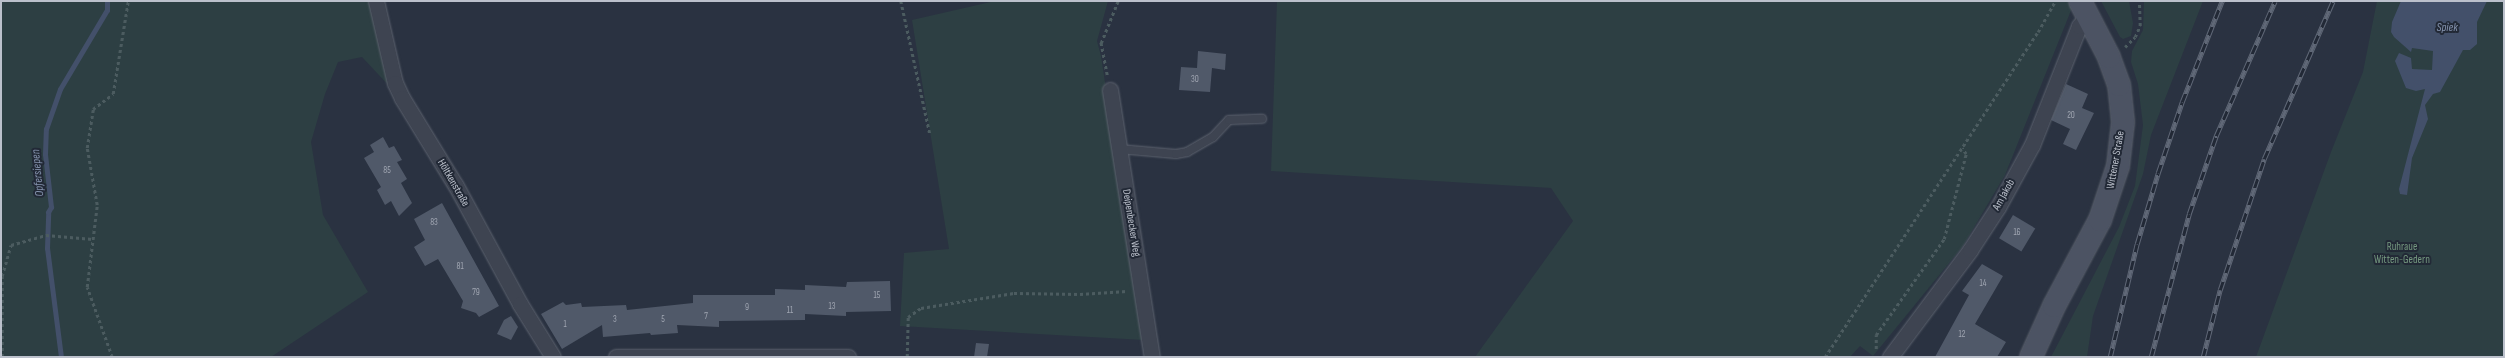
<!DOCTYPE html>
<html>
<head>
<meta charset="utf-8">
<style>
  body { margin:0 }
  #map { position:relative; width:2505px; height:358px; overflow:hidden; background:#2a3241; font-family:"Sofia Sans Condensed",sans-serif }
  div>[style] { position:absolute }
  .green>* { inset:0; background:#2d3f43 }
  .water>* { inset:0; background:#43506a }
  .stream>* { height:5px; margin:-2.5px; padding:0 2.5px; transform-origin:2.5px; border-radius:2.5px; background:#43506a }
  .building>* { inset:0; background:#505969; transform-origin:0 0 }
  .path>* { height:2.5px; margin-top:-1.25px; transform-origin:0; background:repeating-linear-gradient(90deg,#4c5c60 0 3px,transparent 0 6px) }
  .roads { filter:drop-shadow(0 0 1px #5c626e) drop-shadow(0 0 1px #5c626e) }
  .lane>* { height:8px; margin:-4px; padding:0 4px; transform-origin:4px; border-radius:4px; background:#3e4451 }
  .street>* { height:15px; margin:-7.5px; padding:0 7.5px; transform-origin:7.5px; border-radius:7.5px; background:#3e4451 }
  .secondary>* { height:22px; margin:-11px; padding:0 11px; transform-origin:11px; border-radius:11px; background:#4c5363 }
  .rail>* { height:4.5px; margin-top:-2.25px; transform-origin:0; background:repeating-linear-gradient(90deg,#222936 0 9px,#606877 0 18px); box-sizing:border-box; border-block:1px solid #606877 }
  span { translate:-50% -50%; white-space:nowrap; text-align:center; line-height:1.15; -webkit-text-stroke:4px #222936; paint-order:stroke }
  .number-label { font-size:9px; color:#a0a6b2 }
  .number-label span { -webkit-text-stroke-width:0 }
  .street-label { font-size:11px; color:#bbc0cb }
  .park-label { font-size:11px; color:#759980 }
  .water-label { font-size:12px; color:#8694af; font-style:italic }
  .frame { position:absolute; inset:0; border:2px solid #bbc0cb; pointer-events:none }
</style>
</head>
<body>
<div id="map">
  <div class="green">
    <i style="clip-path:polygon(1px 1px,372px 1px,392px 89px,362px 57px,338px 62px,325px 94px,311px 142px,323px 215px,368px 292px,271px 357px,1px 357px)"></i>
    <i style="clip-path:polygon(995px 1px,1108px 1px,1097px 41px,1101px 56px,1144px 340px,900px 326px,904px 253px,949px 249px,912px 20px)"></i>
    <i style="clip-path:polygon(1277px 1px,2067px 1px,2072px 8px,2005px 175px,1963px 246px,1873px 356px,1860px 346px,1850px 357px,1475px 357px,1573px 221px,1551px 188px,1271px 171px)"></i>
    <i style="clip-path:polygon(2101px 1px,2129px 1px,2133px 23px,2131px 36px,2123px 39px,2120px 37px)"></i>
    <i style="clip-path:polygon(2144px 1px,2203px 1px,2151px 135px,2143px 174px,2093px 316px,2087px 357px,2051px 357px,2119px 227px,2135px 186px,2143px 125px,2138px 84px,2131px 62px,2132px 51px,2143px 30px)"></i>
    <i style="clip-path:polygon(2377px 1px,2504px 1px,2504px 357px,2256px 357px,2331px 152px,2363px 72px)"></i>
  </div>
  <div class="water">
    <i style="clip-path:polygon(2401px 1px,2487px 1px,2477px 22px,2477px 44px,2470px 50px,2463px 50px,2440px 92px,2433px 94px,2425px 105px,2428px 119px,2412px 158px,2407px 195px,2400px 194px,2399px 189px,2425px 89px,2416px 91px,2406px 88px,2395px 61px,2399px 53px,2411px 58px,2412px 69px,2432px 70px,2433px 51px,2412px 48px,2411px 52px,2394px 37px,2391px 32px,2392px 22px)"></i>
  </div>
  <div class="stream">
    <i style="left:61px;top:357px;width:110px;rotate:-97.3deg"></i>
    <i style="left:47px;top:248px;width:36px;rotate:-88deg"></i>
    <i style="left:48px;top:212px;width:6px;rotate:-59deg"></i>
    <i style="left:51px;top:207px;width:53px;rotate:-96.5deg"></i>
    <i style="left:45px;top:154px;width:25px;rotate:-88deg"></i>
    <i style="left:46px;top:129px;width:42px;rotate:-70.7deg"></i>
    <i style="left:60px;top:89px;width:92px;rotate:-59.3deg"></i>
    <i style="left:107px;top:10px;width:9px;rotate:-90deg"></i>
  </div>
  <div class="building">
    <i style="clip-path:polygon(1198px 51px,1226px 54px,1225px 70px,1212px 68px,1210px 92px,1179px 90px,1181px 67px,1197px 68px)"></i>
    <i style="clip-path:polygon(2066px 84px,2088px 94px,2082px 108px,2094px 113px,2076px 150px,2063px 144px,2070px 129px,2051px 120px)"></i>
    <i style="clip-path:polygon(383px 137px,389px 148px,394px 146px,402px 160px,397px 162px,407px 179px,401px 183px,412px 203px,399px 216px,391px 201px,385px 205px,377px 190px,381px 187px,364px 158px,374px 152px,370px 145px)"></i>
    <i style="clip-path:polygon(442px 203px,499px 306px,479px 317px,476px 313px,461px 308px,463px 301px,438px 259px,425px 266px,414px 247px,425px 240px,414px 219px)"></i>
    <i style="left:2013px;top:215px;width:26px;height:27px;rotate:31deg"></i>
    <i style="clip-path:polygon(1982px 264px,2003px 276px,1975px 324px,2006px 342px,1997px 357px,1935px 357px,1969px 295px,1962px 291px)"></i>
    <i style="clip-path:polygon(890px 281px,891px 311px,846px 312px,846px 316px,805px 314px,805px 320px,719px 321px,719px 327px,677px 325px,678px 333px,651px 335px,650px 333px,603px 337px,602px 325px,562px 349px,541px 314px,563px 302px,566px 305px,581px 303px,582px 307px,626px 305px,627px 310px,693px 303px,693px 295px,775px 295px,775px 289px,805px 290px,805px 285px,846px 287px,847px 282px)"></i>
    <i style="clip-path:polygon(511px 316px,518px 327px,511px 340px,497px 334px,504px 320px)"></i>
    <i style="clip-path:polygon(976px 343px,989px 344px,987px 357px,974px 357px)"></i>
  </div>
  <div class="path">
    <i style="left:901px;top:1px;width:136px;rotate:77.7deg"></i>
    <i style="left:2125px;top:47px;width:14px;rotate:-45deg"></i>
    <i style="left:2135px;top:37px;width:12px;rotate:-66deg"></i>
    <i style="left:2140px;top:26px;width:25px;rotate:-92deg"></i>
    <i style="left:1107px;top:75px;width:33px;rotate:-101deg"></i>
    <i style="left:1101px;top:43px;width:45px;rotate:-68deg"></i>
    <i style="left:1876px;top:349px;width:14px;rotate:-90deg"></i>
    <i style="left:1876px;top:335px;width:118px;rotate:-54.7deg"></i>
    <i style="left:1944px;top:239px;width:88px;rotate:-75.5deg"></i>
    <i style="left:1966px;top:154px;width:7px;rotate:-124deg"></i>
    <i style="left:2px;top:357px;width:81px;rotate:-90deg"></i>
    <i style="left:2px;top:276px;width:32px;rotate:-74deg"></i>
    <i style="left:11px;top:245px;width:36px;rotate:-16deg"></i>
    <i style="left:46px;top:235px;width:47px;rotate:4.9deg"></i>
    <i style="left:112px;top:357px;width:74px;rotate:-109.7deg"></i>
    <i style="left:87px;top:287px;width:83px;rotate:-83deg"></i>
    <i style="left:97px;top:205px;width:58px;rotate:-100deg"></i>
    <i style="left:87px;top:148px;width:39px;rotate:-81deg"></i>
    <i style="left:93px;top:109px;width:25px;rotate:-37deg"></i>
    <i style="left:113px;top:94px;width:94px;rotate:-80.8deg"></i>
    <i style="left:863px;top:357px;width:27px"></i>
    <i style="left:907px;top:357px;width:40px;rotate:-88.6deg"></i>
    <i style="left:908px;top:317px;width:16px;rotate:-35deg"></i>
    <i style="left:921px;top:308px;width:94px;rotate:-9.2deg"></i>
    <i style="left:1014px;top:293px;width:66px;rotate:0.9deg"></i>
    <i style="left:1080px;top:294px;width:47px;rotate:-3.7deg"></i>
    <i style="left:1825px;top:357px;width:389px;rotate:-56.8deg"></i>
    <i style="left:2038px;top:32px;width:35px;rotate:-61deg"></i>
  </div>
  <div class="roads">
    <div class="lane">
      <i style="left:1119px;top:149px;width:57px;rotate:5deg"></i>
      <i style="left:1176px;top:154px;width:11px;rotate:-10deg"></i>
      <i style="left:1187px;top:152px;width:30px;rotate:-30deg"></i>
      <i style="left:1213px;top:137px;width:23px;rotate:-47deg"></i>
      <i style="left:1229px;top:120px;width:33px;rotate:-2deg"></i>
    </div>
    <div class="street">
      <i style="left:376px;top:1px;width:84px;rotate:77deg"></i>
      <i style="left:395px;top:83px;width:17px;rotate:65deg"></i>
      <i style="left:402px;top:98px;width:103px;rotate:58.5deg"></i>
      <i style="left:456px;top:186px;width:134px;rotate:61.5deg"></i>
      <i style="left:520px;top:304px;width:62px;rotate:58.1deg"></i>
      <i style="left:1110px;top:90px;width:270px;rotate:81.1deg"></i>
      <i style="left:616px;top:357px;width:232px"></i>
      <i style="left:1890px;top:357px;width:134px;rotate:-53.2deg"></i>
      <i style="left:1970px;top:250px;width:51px;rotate:-56.9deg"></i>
      <i style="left:1998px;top:207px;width:71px;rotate:-61.3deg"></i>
      <i style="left:2032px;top:145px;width:128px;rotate:-68.4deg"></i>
      <i style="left:2079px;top:26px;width:14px;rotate:-51deg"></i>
    </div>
    <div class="secondary">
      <i style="left:2031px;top:357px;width:56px;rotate:-65.7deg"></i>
      <i style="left:2054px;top:306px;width:98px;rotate:-61.9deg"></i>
      <i style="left:2100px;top:220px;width:57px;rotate:-71.6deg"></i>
      <i style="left:2118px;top:166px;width:44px;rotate:-83.5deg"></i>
      <i style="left:2123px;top:122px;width:37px;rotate:-96deg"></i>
      <i style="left:2119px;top:85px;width:30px;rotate:-110deg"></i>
      <i style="left:2109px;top:57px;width:63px;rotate:-117.4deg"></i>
    </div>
  </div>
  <div class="rail">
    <i style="left:2110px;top:357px;width:116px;rotate:-76.6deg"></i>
    <i style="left:2137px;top:244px;width:74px;rotate:-73.5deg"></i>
    <i style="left:2158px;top:173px;width:75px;rotate:-71.3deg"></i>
    <i style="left:2182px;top:102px;width:109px;rotate:-68.4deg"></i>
    <i style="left:2151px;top:357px;width:148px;rotate:-75.1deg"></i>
    <i style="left:2189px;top:214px;width:83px;rotate:-70.9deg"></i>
    <i style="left:2216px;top:136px;width:147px;rotate:-66.4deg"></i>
    <i style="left:2203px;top:357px;width:69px;rotate:-75.8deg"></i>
    <i style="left:2220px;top:290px;width:138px;rotate:-71.4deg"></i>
    <i style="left:2264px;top:159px;width:172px;rotate:-66.4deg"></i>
  </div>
  <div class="number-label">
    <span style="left:1195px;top:80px">30</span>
    <span style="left:2071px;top:116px">20</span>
    <span style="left:387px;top:171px">85</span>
    <span style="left:434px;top:223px">83</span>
    <span style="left:2017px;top:233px">16</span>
    <span style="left:460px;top:267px">81</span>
    <span style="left:1983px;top:284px">14</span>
    <span style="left:476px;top:293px">79</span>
    <span style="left:877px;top:296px">15</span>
    <span style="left:832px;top:307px">13</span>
    <span style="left:747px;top:308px">9</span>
    <span style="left:790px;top:311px">11</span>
    <span style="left:706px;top:317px">7</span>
    <span style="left:615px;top:320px">3</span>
    <span style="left:663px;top:320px">5</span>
    <span style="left:565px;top:325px">1</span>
    <span style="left:1962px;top:335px">12</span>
  </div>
  <div class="street-label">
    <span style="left:2116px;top:160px;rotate:-80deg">Wittener Straße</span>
    <span style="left:453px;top:183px;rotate:60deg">Höltkenstraße</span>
    <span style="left:2004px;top:195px;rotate:-61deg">Am Jakob</span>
    <span style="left:1131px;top:223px;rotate:81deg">Deipenbecker Weg</span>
  </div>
  <div class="park-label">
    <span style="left:2402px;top:254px">Ruhraue<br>Witten-Gedern</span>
  </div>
  <div class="water-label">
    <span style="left:2447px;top:28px">Spiek</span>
    <span style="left:38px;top:173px;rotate:-95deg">Opfersiepen</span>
  </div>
  <div class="frame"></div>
</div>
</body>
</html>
